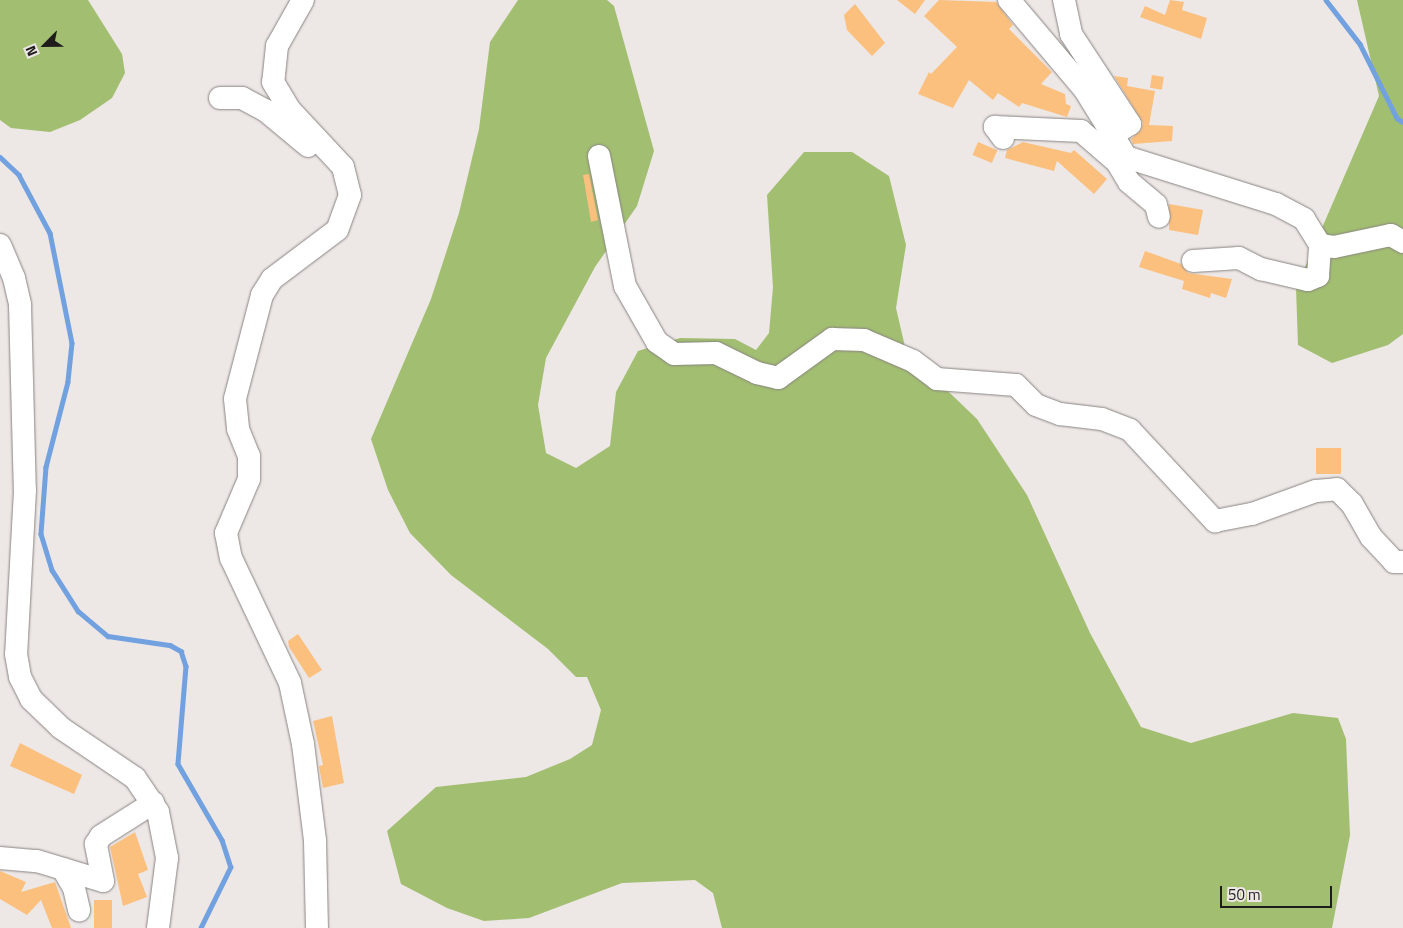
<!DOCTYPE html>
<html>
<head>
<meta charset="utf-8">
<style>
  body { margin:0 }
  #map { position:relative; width:1403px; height:928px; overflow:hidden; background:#ede7e5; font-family:"Titillium Web",sans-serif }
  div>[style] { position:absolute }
  .forest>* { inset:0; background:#a2be71 }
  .stream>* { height:4.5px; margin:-2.25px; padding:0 2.25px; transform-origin:2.25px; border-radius:2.25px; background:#72a1e0 }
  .building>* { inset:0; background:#fbc07e; transform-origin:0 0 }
  .roads { filter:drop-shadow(0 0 1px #898482) drop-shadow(0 0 1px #898482) }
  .minor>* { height:22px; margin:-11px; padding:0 11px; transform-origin:11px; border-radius:11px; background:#fff }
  span { translate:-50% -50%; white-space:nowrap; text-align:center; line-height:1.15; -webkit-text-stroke:5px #ede7e5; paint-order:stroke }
  .north { position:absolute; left:20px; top:20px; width:50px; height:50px; -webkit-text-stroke:4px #ede7e5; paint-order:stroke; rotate:247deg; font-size:14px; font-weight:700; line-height:20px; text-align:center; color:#1f1d1c }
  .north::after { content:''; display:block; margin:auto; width:18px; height:22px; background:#1f1d1c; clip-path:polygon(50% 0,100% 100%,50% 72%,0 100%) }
  .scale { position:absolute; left:1220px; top:886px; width:112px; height:22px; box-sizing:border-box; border:2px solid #1f1d1c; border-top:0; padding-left:6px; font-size:15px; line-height:18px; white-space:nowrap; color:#1f1d1c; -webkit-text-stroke:4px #ede7e5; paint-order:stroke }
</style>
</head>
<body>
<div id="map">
  <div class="forest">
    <i style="clip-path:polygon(0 0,88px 0,122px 54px,125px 73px,112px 98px,80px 120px,50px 132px,11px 128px,0 120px)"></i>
    <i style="clip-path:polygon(518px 0,607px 0,614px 6px,654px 151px,637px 206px,595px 267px,546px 358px,538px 405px,546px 453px,576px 468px,610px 446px,616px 392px,638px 351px,680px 338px,735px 339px,756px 350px,769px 333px,773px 287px,767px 195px,804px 152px,852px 152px,889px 176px,906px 245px,896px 308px,906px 351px,977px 419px,1027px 495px,1090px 633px,1141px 727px,1191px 743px,1293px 713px,1338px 718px,1346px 739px,1350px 835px,1332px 928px,722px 928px,713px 893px,695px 880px,622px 883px,529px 918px,484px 921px,447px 908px,401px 884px,387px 831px,436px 787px,526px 777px,570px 759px,592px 745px,601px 710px,587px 677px,576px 677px,548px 649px,451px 575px,410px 533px,388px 490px,371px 439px,431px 299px,459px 213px,479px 129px,490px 42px)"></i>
    <i style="clip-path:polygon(1357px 0,1403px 0,1403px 334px,1388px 345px,1332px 363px,1298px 345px,1296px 288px,1379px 96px)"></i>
  </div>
  <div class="stream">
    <i style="left:1326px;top:0;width:56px;rotate:52.3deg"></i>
    <i style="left:1360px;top:44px;width:83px;rotate:63.4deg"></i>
    <i style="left:1397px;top:118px;width:7px;rotate:34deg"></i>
    <i style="left:0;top:157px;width:26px;rotate:43deg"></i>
    <i style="left:19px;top:175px;width:66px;rotate:61.9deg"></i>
    <i style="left:50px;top:233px;width:112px;rotate:78.7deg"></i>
    <i style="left:72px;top:343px;width:39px;rotate:96deg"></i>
    <i style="left:68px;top:382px;width:88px;rotate:104.5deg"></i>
    <i style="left:46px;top:467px;width:67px;rotate:94.3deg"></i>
    <i style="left:41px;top:534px;width:38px;rotate:73deg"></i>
    <i style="left:52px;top:570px;width:49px;rotate:57.6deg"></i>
    <i style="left:78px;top:611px;width:39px;rotate:40deg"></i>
    <i style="left:108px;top:636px;width:63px;rotate:8.3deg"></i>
    <i style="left:170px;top:645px;width:13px;rotate:29deg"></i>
    <i style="left:181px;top:651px;width:16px;rotate:72deg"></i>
    <i style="left:186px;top:666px;width:98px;rotate:94.7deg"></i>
    <i style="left:178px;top:764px;width:88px;rotate:59.9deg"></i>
    <i style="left:222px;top:840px;width:28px;rotate:72deg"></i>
    <i style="left:231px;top:867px;width:68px;rotate:116.2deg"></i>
  </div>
  <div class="building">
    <i style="clip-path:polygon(897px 0,925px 0,915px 14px)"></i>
    <i style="clip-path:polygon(939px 0,996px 2px,1013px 25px,1009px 29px,1052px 72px,1041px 84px,1065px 94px,1066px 104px,1071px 106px,1067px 117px,1022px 103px,1019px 107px,998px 93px,993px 100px,969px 80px,953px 108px,918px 94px,929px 72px,931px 74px,957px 47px,924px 16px)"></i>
    <i style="clip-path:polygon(1170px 0,1184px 2px,1182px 10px,1207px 18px,1201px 39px,1140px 17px,1145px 6px,1165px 15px)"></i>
    <i style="clip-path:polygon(855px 4px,885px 43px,872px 56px,847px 30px,844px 15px)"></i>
    <i style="left:1152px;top:75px;width:12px;height:13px;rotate:9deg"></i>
    <i style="clip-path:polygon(1114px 76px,1128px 78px,1127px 86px,1155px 91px,1149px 125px,1173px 126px,1172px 141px,1133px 144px,1131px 139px,1141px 130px,1143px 123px)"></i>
    <i style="left:978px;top:142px;width:21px;height:14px;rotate:23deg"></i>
    <i style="clip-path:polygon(1023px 142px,1071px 153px,1074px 150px,1107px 179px,1094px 194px,1057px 161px,1054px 171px,1005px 158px,1007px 150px)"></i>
    <i style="clip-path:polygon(589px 174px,598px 220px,591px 222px,583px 175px)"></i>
    <i style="clip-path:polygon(1169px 204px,1203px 210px,1198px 235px,1169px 230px)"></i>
    <i style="clip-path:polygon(1145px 251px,1181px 264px,1188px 273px,1232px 279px,1226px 298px,1211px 293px,1210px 298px,1182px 289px,1184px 281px,1139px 267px)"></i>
    <i style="left:1341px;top:448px;width:26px;height:25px;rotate:90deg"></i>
    <i style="clip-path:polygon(298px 634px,322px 670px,309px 678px,289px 647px,288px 641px)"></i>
    <i style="clip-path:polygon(332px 716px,344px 783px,323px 788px,319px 766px,323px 765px,313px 721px)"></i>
    <i style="clip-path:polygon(20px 743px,82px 775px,74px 794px,10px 766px)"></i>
    <i style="clip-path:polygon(135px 832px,148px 870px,138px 874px,147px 897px,123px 906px,110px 847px)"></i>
    <i style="clip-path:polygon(0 871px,26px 882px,21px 892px,55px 882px,71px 928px,52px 928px,41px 900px,27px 915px,0 899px)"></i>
    <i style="left:94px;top:900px;width:18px;height:28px"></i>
  </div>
  <div class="roads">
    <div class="minor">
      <i style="left:303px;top:0;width:53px;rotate:119.5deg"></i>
      <i style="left:277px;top:46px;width:36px;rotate:96deg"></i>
      <i style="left:273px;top:82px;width:31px;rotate:59deg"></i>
      <i style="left:289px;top:109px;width:79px;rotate:47deg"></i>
      <i style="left:343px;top:167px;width:29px;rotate:76deg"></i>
      <i style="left:350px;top:195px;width:37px;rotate:110deg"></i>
      <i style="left:337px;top:230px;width:81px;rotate:143deg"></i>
      <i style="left:272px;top:279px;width:19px;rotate:122deg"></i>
      <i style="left:262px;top:295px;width:107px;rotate:104.6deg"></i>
      <i style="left:235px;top:399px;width:30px;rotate:84deg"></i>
      <i style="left:238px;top:429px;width:29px;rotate:68deg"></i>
      <i style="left:249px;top:456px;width:23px;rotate:90deg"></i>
      <i style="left:249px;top:479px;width:59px;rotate:113.1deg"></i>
      <i style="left:226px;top:533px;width:25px;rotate:79deg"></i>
      <i style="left:231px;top:558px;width:138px;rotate:64.7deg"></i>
      <i style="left:290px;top:683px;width:62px;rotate:78deg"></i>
      <i style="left:303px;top:744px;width:98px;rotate:82.9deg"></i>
      <i style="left:315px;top:841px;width:87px;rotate:88.7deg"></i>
      <i style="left:1009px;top:0;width:118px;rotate:49.8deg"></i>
      <i style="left:1085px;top:90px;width:79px;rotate:58.5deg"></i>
      <i style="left:1126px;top:157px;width:157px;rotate:17.4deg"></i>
      <i style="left:1276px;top:204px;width:32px;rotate:28deg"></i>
      <i style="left:1304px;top:219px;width:31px;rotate:58deg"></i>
      <i style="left:1320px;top:245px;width:14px;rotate:8deg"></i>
      <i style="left:1334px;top:247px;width:58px;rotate:-11.9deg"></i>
      <i style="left:1391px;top:235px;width:14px;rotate:30deg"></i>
      <i style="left:1064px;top:0;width:35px;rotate:78deg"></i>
      <i style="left:1071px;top:34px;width:108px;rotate:56.8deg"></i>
      <i style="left:1130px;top:124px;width:20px;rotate:147deg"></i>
      <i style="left:220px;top:98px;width:22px"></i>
      <i style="left:242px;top:98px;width:26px;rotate:28deg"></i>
      <i style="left:265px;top:110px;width:56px;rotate:39.9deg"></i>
      <i style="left:1003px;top:138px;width:14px;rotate:-126deg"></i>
      <i style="left:995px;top:127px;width:86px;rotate:2.7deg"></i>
      <i style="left:1081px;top:131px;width:48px;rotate:40.7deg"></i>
      <i style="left:1117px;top:162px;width:23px;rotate:59deg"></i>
      <i style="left:1129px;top:182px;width:35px;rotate:40deg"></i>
      <i style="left:1156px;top:205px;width:12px;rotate:76deg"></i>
      <i style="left:599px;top:156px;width:133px;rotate:78.7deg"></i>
      <i style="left:625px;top:286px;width:64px;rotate:60.3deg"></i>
      <i style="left:657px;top:342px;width:21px;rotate:35deg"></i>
      <i style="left:674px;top:354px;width:42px;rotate:-1.4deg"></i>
      <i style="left:716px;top:353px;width:46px;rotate:26deg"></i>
      <i style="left:757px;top:373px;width:22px;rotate:13deg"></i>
      <i style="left:778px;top:378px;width:67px;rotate:-35.8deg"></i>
      <i style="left:832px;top:339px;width:32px;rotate:2deg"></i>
      <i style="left:864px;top:340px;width:53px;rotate:23.2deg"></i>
      <i style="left:913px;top:361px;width:30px;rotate:37deg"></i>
      <i style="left:937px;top:379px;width:79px;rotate:4.3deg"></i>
      <i style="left:1016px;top:385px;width:28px;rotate:45deg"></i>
      <i style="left:1036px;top:405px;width:26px;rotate:21deg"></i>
      <i style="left:1060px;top:414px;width:42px;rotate:6.8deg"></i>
      <i style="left:1102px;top:419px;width:30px;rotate:21deg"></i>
      <i style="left:1130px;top:430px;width:125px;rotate:47deg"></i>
      <i style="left:1215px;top:521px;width:38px;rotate:-11deg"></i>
      <i style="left:1252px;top:514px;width:68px;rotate:-19.8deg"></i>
      <i style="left:1316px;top:491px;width:21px;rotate:-5deg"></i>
      <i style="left:1337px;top:489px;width:21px;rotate:45deg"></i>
      <i style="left:1352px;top:504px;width:38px;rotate:60deg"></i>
      <i style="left:1371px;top:537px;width:34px;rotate:47deg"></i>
      <i style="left:1394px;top:562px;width:9px"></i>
      <i style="left:0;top:245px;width:36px;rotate:67deg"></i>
      <i style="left:14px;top:278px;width:28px;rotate:77deg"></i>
      <i style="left:20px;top:305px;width:185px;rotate:88.5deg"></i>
      <i style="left:25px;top:490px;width:164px;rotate:93.1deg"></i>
      <i style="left:16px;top:654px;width:23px;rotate:80deg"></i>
      <i style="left:20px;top:677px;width:25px;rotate:63deg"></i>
      <i style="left:31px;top:699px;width:42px;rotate:44deg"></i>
      <i style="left:61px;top:728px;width:89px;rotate:34deg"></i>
      <i style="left:135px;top:778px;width:41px;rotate:55.9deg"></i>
      <i style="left:158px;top:812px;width:47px;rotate:78.9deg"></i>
      <i style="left:167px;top:858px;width:71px;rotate:97.3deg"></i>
      <i style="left:1193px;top:261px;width:46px;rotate:-3.7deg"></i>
      <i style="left:1239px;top:258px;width:25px;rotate:27deg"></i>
      <i style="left:1261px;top:269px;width:48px;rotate:13.2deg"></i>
      <i style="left:1308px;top:280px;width:11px;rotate:-22deg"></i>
      <i style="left:1318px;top:276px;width:31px;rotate:-86deg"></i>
      <i style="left:0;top:858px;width:37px;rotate:5deg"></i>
      <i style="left:37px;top:861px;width:69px;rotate:16.9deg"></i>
      <i style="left:103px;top:881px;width:38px;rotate:-101deg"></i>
      <i style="left:96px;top:844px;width:9px;rotate:-58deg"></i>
      <i style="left:101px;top:836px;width:62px;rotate:-32.4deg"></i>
      <i style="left:63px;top:869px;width:22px;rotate:60deg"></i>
      <i style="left:74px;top:888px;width:23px;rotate:77deg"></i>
    </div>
  </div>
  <div class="north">N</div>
  <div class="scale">50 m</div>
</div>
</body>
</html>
